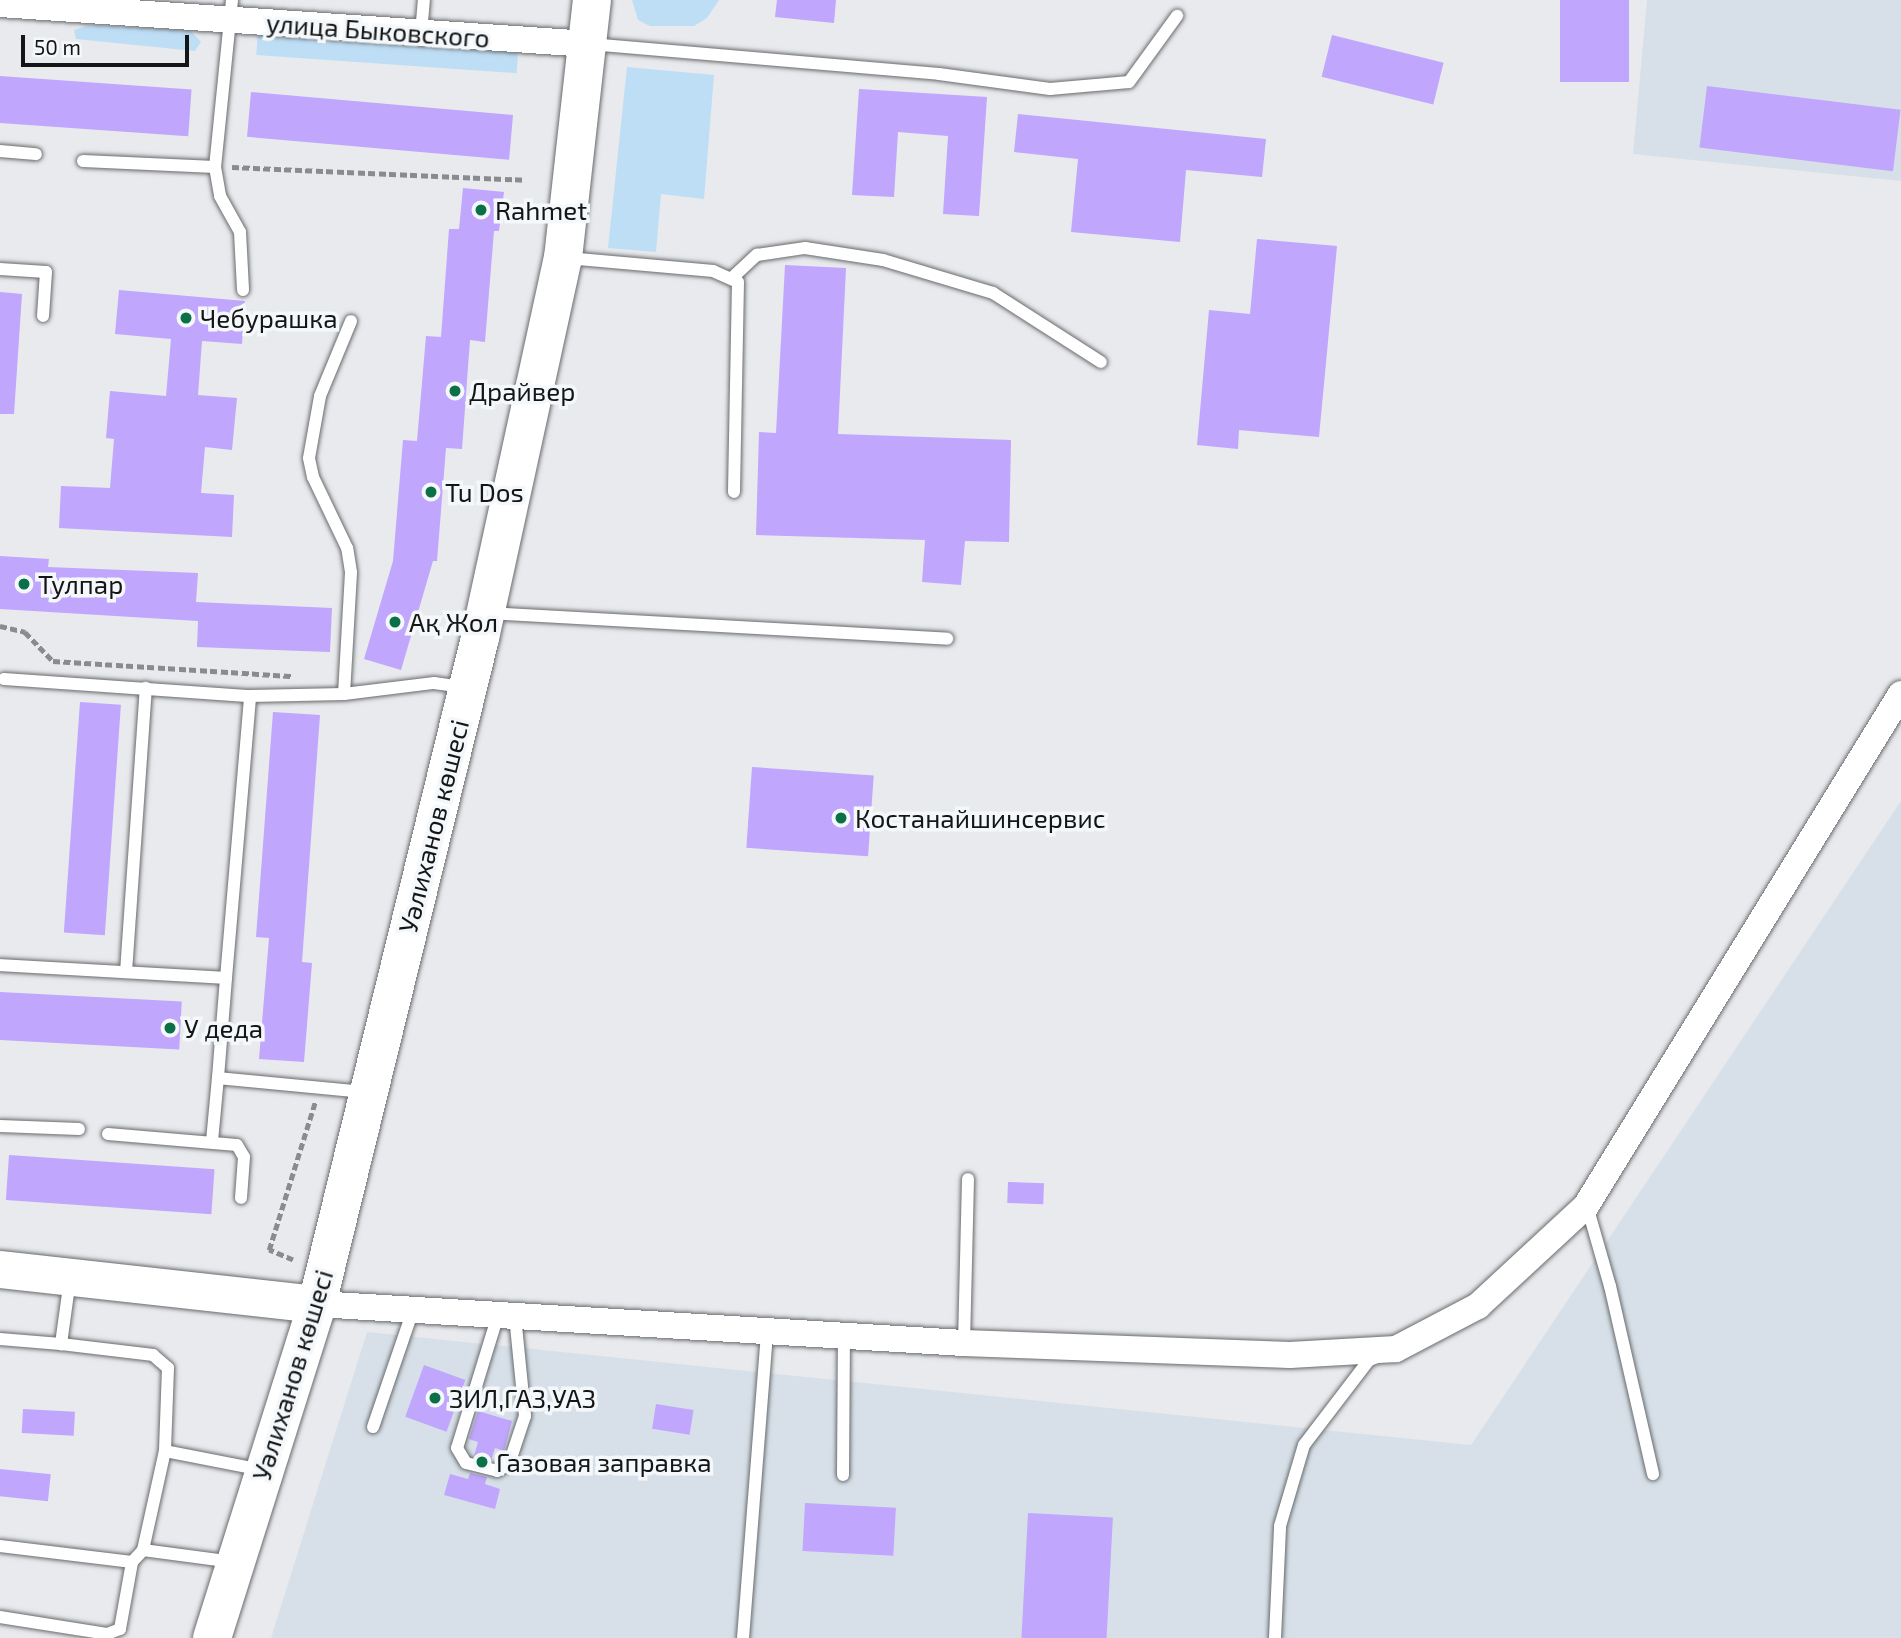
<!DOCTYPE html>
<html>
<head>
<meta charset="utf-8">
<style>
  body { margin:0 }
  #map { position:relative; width:1901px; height:1638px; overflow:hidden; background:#e8eaed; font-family:"Exo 2",sans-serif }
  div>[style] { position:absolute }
  .built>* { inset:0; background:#d7e0e8 }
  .green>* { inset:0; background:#bedef6; transform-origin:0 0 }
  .building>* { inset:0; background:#c0a6fc; transform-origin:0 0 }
  .path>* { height:4.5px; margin-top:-2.25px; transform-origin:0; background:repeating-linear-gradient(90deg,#8a8b8e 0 7px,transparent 0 10.5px) }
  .roads { filter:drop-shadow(0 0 2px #696b6d) drop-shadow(0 0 2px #696b6d) }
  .lane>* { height:12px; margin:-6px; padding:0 6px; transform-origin:6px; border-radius:6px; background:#fff }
  .street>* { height:26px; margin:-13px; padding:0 13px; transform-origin:13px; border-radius:13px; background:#fff }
  .secondary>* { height:37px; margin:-18.5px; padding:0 18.5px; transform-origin:18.5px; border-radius:18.5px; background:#fff }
  .highway>* { height:38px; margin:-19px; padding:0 19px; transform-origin:19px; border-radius:19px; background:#fff }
  .dots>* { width:19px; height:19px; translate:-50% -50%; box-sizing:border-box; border:4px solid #f5f8fa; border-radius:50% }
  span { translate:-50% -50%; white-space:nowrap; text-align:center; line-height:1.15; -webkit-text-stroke:7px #f5f8fa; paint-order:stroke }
  .street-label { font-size:26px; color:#141516 }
  .poi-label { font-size:26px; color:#141516 }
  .left { translate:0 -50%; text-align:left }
  .scale { position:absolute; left:21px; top:35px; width:168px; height:32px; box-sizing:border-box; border:4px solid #141516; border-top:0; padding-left:9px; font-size:21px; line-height:24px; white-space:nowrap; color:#141516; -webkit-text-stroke:5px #f5f8fa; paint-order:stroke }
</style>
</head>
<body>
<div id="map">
  <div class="built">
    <i style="clip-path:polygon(1647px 0,1901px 0,1901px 181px,1633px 154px)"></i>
    <i style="clip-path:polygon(1901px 801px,1901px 1638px,271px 1638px,367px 1332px,1471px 1445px)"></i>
  </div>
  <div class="green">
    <i style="clip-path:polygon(632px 0,719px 0,707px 18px,694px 26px,650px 26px,638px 20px)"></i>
    <i style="clip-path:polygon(90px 25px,190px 30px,201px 42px,195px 51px,76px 39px,74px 30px)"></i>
    <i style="left:258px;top:30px;width:261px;height:25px;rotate:4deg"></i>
    <i style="clip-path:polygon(627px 67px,714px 75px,704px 199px,661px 194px,656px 252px,608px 248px)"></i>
  </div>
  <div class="building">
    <i style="clip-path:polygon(777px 0,836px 0,834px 23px,775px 17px)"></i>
    <i style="left:1560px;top:0;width:69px;height:82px"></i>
    <i style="left:1332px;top:35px;width:115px;height:43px;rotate:14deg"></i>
    <i style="left:0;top:76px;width:192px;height:47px;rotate:4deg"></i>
    <i style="left:1707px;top:86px;width:195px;height:62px;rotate:7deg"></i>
    <i style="clip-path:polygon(859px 89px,987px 97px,979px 216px,943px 214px,948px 136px,898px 132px,894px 197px,852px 195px)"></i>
    <i style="left:251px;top:92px;width:263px;height:45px;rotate:5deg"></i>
    <i style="clip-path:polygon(1018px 114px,1266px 139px,1262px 177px,1186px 170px,1180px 242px,1071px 232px,1078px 159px,1014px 152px)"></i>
    <i style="clip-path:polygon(463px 188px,504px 192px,499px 231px,494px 231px,485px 342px,470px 340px,462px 449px,446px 448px,437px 561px,433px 561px,401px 670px,364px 659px,393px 561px,403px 440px,417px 441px,426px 336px,441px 337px,449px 229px,459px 229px)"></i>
    <i style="clip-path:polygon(1257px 239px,1337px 246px,1319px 437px,1239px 430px,1238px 449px,1197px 445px,1209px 310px,1250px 314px)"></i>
    <i style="clip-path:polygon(785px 265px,846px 268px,838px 434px,1011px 440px,1009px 542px,965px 541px,961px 585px,922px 582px,925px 540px,756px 535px,759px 432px,776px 433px)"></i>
    <i style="clip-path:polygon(119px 290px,245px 301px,242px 344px,202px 341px,198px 395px,237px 398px,232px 450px,205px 447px,201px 493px,234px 495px,232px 537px,59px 528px,61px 486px,110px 488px,114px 439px,106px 438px,110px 391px,166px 396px,171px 339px,115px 334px)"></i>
    <i style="clip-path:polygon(0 292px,22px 294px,14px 414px,0 414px)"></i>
    <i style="clip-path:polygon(0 556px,49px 559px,48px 567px,198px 573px,196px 602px,332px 608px,330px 652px,197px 647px,198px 621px,0 609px)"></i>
    <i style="left:80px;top:702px;width:41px;height:231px;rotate:4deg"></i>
    <i style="clip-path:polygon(273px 712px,320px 715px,302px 962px,312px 963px,304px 1062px,259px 1059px,269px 938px,256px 937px)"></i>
    <i style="left:752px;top:767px;width:122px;height:81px;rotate:4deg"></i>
    <i style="left:0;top:992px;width:182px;height:48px;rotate:3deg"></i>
    <i style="left:9px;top:1155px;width:206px;height:45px;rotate:4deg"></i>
    <i style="left:1008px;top:1182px;width:36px;height:21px;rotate:2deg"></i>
    <i style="left:424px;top:1365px;width:44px;height:55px;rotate:20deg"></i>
    <i style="left:656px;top:1404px;width:38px;height:25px;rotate:9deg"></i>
    <i style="left:23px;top:1409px;width:52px;height:24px;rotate:3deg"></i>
    <i style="clip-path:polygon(478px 1411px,512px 1421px,504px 1451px,495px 1448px,491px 1461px,474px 1456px,478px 1442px,469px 1439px)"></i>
    <i style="left:0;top:1469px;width:51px;height:27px;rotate:6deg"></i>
    <i style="clip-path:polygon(470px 1473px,487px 1477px,485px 1484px,500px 1489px,495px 1509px,444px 1495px,450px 1474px,468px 1479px)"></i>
    <i style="left:805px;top:1503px;width:91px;height:48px;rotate:3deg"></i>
    <i style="left:1028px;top:1513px;width:85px;height:125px;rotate:3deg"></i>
  </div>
  <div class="path">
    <i style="left:232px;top:167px;width:293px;rotate:2.5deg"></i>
    <i style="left:0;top:626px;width:26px;rotate:13deg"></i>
    <i style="left:25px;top:632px;width:40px;rotate:46deg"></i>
    <i style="left:53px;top:661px;width:241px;rotate:3.6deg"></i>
    <i style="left:293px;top:1260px;width:26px;rotate:-157deg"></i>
    <i style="left:269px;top:1250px;width:155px;rotate:-72.7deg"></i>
  </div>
  <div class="roads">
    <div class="lane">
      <i style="left:232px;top:0;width:168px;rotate:95.8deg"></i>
      <i style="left:215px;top:167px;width:29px;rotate:80deg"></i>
      <i style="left:220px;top:196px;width:41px;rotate:60.9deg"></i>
      <i style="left:240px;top:232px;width:58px;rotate:87deg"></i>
      <i style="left:421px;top:33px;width:33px;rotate:-85deg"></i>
      <i style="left:590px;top:44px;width:350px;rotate:4.9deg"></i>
      <i style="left:939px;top:74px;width:112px;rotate:7.7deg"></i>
      <i style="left:1050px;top:89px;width:79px;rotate:-5.1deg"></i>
      <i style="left:1129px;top:82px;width:82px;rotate:-54deg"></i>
      <i style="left:0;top:151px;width:36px;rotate:5deg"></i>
      <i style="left:83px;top:161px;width:132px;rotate:2.6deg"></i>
      <i style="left:567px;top:258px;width:147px;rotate:5.1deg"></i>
      <i style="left:713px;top:271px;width:27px;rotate:24deg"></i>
      <i style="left:738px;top:282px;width:210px;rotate:91.1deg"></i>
      <i style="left:0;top:269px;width:46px;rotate:3.7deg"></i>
      <i style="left:46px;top:272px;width:44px;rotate:93.9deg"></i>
      <i style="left:733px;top:277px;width:33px;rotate:-43deg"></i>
      <i style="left:757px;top:255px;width:49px;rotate:-8.3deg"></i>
      <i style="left:805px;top:248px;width:79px;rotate:8.7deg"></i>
      <i style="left:883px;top:260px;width:115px;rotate:16.7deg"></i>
      <i style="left:993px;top:293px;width:128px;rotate:32.6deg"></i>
      <i style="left:489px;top:613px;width:459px;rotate:3.2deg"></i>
      <i style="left:4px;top:679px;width:247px;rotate:4deg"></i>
      <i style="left:250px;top:696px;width:94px;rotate:-1.2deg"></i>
      <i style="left:344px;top:694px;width:91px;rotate:-7deg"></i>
      <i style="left:434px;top:683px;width:30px;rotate:8deg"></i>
      <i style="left:344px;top:694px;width:122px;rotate:-86.7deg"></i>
      <i style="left:351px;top:572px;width:24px;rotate:-99deg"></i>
      <i style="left:347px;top:548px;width:79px;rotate:-115.6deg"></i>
      <i style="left:313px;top:477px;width:19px;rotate:-102deg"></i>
      <i style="left:309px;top:458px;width:63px;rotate:-79.9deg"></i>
      <i style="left:320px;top:396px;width:81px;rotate:-67.5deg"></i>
      <i style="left:0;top:965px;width:226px;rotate:3.3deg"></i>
      <i style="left:226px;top:978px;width:100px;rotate:94.6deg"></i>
      <i style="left:218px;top:1078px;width:146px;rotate:5.5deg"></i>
      <i style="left:126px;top:972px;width:285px;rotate:-86deg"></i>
      <i style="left:226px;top:978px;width:283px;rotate:-85.1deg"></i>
      <i style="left:0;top:1126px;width:79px;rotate:2.2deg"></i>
      <i style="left:108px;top:1134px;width:129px;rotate:4.9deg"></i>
      <i style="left:237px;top:1145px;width:14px;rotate:60deg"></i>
      <i style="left:244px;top:1157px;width:41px;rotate:94.2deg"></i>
      <i style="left:212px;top:1141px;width:63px;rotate:-84.6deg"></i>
      <i style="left:1587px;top:1206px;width:83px;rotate:74deg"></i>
      <i style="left:1610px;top:1286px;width:193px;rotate:77.1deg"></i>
      <i style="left:70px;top:1279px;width:66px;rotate:97.9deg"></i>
      <i style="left:61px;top:1344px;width:93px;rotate:6.8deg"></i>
      <i style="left:153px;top:1355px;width:20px;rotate:41deg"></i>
      <i style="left:168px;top:1368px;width:83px;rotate:92.1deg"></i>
      <i style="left:165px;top:1451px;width:99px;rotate:11.1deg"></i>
      <i style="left:498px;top:1315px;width:139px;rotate:107.1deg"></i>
      <i style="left:457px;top:1448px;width:17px;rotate:59deg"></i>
      <i style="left:466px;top:1463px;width:32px;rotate:14deg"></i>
      <i style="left:497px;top:1471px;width:14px;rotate:-30deg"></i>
      <i style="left:509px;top:1464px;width:51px;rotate:-71.6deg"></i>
      <i style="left:525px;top:1416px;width:100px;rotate:-95.7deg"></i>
      <i style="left:0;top:1339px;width:61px;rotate:4.7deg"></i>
      <i style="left:964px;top:1343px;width:164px;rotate:-88.6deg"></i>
      <i style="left:373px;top:1427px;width:127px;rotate:-71.1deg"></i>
      <i style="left:843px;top:1475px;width:141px;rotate:-89.6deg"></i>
      <i style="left:0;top:1546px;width:133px;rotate:6.9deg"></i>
      <i style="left:132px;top:1562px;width:16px;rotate:-47deg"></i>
      <i style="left:143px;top:1550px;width:101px;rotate:-77.5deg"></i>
      <i style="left:143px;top:1550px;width:91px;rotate:7.6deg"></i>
      <i style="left:0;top:1617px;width:108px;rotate:9deg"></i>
      <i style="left:107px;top:1634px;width:14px;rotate:-21deg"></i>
      <i style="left:120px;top:1629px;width:68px;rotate:-79.8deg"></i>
      <i style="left:743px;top:1638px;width:309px;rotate:-85.5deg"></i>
      <i style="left:1275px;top:1638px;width:112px;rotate:-87.4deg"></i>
      <i style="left:1280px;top:1526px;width:84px;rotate:-73.5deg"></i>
      <i style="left:1304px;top:1445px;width:107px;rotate:-52.6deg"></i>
      <i style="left:1369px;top:1360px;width:12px;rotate:-20deg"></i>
    </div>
    <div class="street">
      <i style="left:0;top:4px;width:590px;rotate:3.89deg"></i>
      <i style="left:317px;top:1304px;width:648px;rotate:3.45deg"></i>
      <i style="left:964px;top:1343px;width:326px;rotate:2.1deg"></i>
      <i style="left:1290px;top:1355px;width:106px;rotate:-3.2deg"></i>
      <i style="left:1396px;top:1349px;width:93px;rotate:-27.7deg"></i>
      <i style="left:1478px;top:1306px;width:147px;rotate:-42.8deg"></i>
      <i style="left:1586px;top:1206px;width:601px;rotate:-58.4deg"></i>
    </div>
    <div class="secondary">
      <i style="left:0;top:1269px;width:319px;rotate:6.3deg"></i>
    </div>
    <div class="highway">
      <i style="left:212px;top:1638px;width:350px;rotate:-72.5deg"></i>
      <i style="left:317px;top:1304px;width:686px;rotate:-76.25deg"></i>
      <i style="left:480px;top:638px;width:389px;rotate:-77.7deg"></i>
      <i style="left:563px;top:258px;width:260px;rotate:-83.6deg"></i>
    </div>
  </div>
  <div class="dots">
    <i style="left:481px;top:210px;background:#0b7047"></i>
    <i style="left:186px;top:318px;background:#0b7047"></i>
    <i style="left:455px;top:391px;background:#0b7047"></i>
    <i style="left:431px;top:492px;background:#0b7047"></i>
    <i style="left:24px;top:584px;background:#0b7047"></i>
    <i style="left:395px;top:622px;background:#0b7047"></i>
    <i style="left:841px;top:818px;background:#0b7047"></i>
    <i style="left:170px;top:1028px;background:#0b7047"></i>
    <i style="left:435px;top:1398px;background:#0b7047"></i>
    <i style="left:482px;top:1462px;background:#0b7047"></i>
  </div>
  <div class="street-label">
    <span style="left:378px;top:30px;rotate:4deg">улица Быковского</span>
    <span style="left:433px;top:826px;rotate:-76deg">Уәлиханов көшесі</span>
    <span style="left:292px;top:1375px;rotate:-73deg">Уәлиханов көшесі</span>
  </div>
  <div class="poi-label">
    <span class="left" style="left:495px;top:210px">Rahmet</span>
    <span class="left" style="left:200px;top:318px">Чебурашка</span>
    <span class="left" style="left:469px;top:391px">Драйвер</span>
    <span class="left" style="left:445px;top:492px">Tu Dos</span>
    <span class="left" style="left:38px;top:584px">Тулпар</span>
    <span class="left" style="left:409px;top:622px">Ақ Жол</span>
    <span class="left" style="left:855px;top:818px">Костанайшинсервис</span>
    <span class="left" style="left:184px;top:1028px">У деда</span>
    <span class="left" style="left:449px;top:1398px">ЗИЛ,ГАЗ,УАЗ</span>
    <span class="left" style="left:496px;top:1462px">Газовая заправка</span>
  </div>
  <div class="scale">50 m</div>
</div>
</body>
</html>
